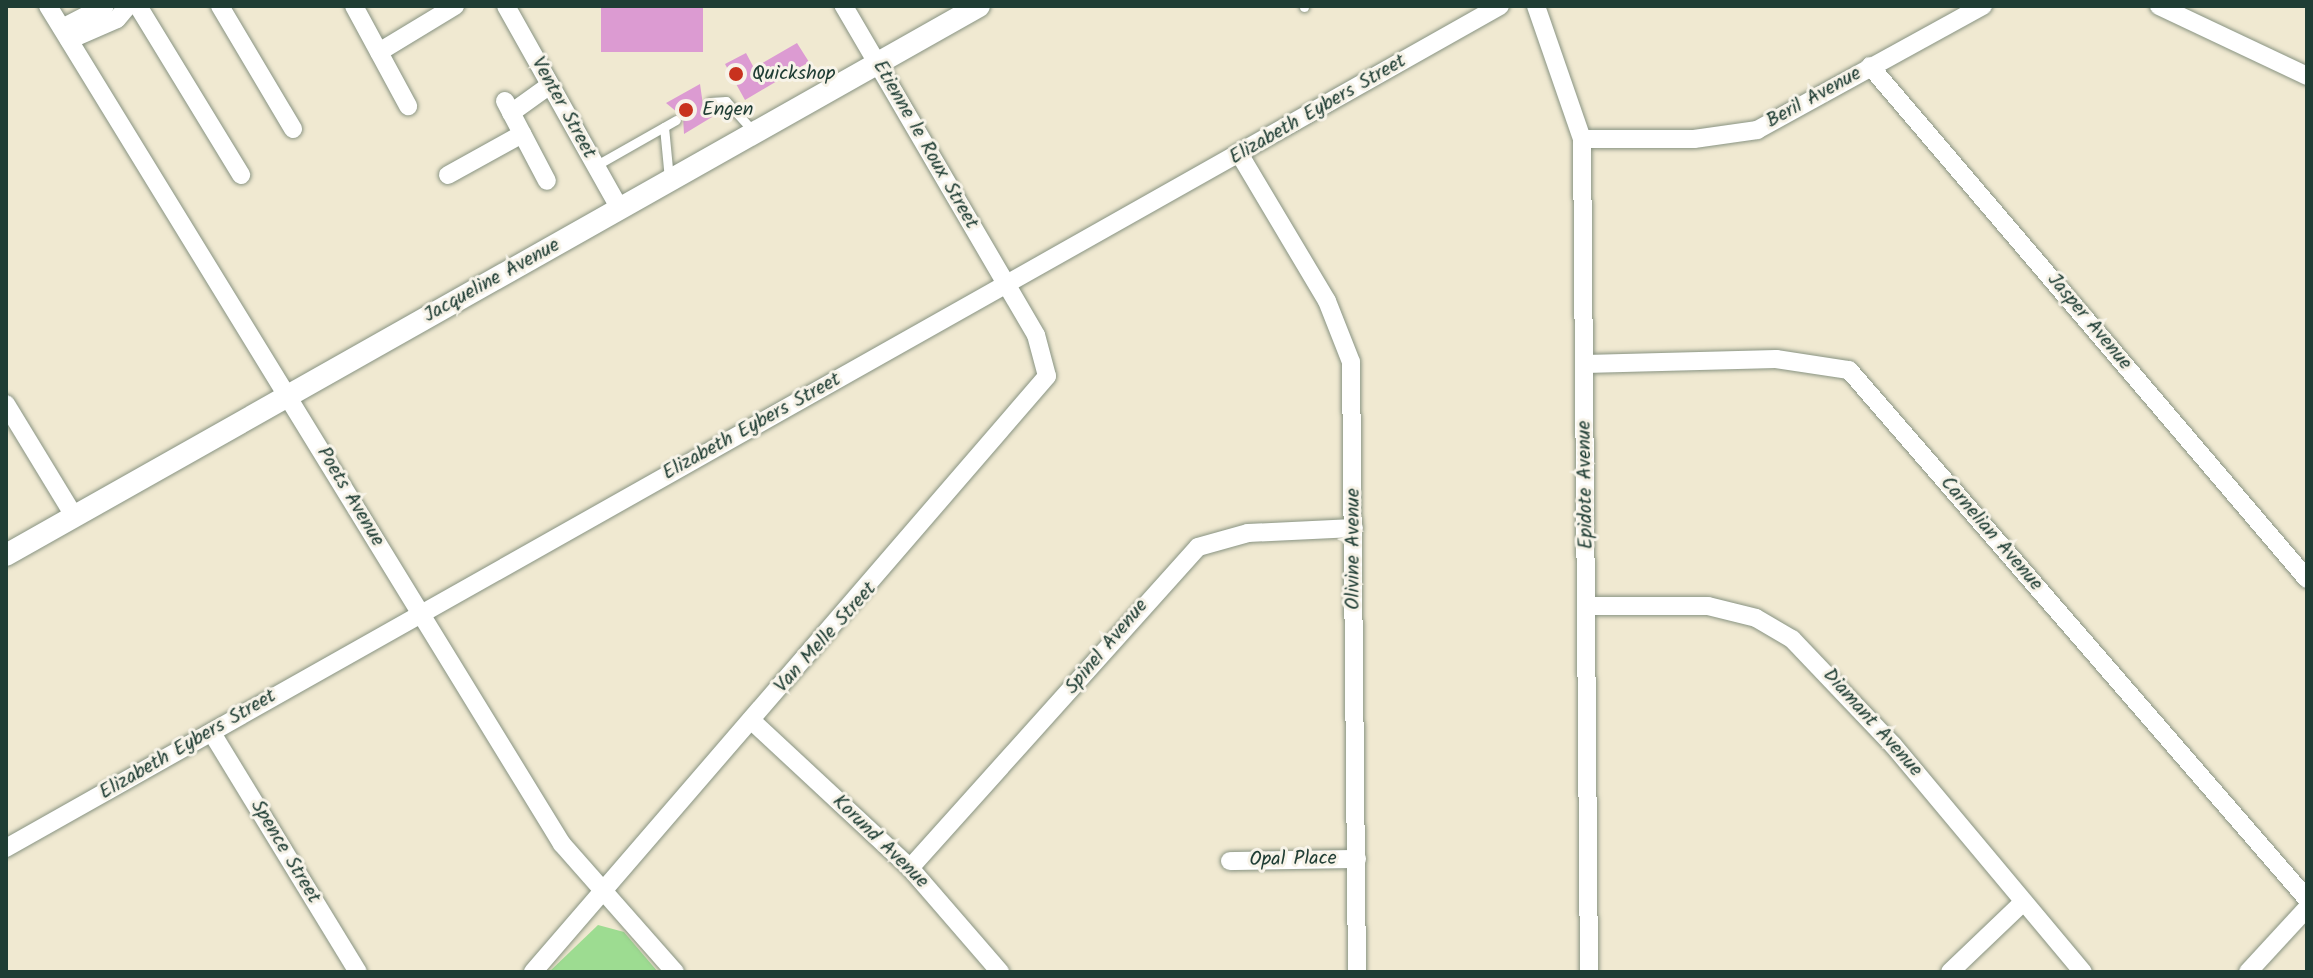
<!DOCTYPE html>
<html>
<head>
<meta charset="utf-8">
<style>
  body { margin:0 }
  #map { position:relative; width:2313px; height:978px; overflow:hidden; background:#f0e9d1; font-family:Kalam,sans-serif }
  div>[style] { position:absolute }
  .green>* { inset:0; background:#9ddc91 }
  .building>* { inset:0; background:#dc9bd2; transform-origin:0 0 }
  .roads { filter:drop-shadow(0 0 2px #889382) drop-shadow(0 0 2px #889382) }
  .service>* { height:9px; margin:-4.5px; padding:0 4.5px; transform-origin:4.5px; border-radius:4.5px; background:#fff }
  .minor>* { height:18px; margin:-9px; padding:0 9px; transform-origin:9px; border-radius:9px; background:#fff }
  .tertiary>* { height:22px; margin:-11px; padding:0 11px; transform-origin:11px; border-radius:11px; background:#fff }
  .dots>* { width:22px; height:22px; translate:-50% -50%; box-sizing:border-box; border:4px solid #f7f3e8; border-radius:50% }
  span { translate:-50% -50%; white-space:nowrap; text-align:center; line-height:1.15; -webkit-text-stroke:6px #f7f3e8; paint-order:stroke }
  .poi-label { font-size:20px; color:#1f3d34 }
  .left { translate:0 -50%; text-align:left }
  .street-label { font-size:20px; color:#1f3d34 }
  .frame { position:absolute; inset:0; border:8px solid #1f3d34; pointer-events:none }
</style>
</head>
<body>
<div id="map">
  <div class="green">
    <i style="clip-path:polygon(598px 925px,624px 932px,658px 972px,549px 972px)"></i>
  </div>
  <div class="building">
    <i style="left:601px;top:6px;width:102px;height:46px"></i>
    <i style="clip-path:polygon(797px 43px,809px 62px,745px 100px,725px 64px,746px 53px,754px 68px)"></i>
    <i style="clip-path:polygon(700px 84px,703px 105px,717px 114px,684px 134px,683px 117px,666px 103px)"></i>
  </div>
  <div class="roads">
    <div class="service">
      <i style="left:1304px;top:6px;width:1px;rotate:90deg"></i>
      <i style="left:710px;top:102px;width:16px;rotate:-4deg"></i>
      <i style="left:726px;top:101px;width:42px;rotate:47.9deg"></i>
      <i style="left:664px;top:127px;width:52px;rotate:84.5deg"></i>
      <i style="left:595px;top:166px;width:93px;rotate:-29.6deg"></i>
    </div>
    <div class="minor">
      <i style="left:48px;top:6px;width:983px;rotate:58.48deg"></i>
      <i style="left:562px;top:844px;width:171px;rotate:48.6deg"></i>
      <i style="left:138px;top:6px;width:198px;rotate:58.6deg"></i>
      <i style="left:220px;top:6px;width:143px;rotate:59.3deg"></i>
      <i style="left:354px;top:6px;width:114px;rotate:61.6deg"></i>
      <i style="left:506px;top:6px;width:233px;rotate:60.7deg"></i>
      <i style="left:1536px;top:6px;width:141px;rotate:70.9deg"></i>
      <i style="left:1582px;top:139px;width:833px;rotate:89.52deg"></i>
      <i style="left:2159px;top:6px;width:164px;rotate:25.3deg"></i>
      <i style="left:62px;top:28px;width:48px;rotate:-27.1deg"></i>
      <i style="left:69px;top:40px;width:52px;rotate:-23.6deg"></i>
      <i style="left:117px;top:19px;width:17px;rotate:-50deg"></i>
      <i style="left:379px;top:52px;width:89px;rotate:-31.2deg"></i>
      <i style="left:1870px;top:66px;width:674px;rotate:49.57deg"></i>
      <i style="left:505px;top:101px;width:90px;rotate:62.3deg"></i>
      <i style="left:511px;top:113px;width:48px;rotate:-35.7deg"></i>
      <i style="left:1582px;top:139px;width:112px"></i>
      <i style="left:1694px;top:139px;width:64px;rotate:-8.1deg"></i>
      <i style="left:1757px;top:130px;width:258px;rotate:-28.8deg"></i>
      <i style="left:1240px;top:155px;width:170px;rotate:59.2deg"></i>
      <i style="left:1327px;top:301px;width:66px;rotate:68.5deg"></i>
      <i style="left:1351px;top:362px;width:610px;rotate:89.44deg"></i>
      <i style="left:448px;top:175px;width:85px;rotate:-29deg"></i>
      <i style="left:1585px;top:364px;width:191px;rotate:-1.5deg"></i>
      <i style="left:1776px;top:359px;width:74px;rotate:8.6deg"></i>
      <i style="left:1849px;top:370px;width:700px;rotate:49.11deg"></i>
      <i style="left:6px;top:404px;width:131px;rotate:58.7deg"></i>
      <i style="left:1588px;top:606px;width:120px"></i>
      <i style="left:1708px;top:606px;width:49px;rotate:14deg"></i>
      <i style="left:1756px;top:618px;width:42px;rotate:30.3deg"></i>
      <i style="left:1792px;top:639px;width:146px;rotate:46.4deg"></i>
      <i style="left:1893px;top:745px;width:296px;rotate:50.1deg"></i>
      <i style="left:751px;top:720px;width:217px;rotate:42.9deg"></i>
      <i style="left:910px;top:868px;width:138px;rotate:49.1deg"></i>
      <i style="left:212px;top:733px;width:280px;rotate:58.6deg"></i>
      <i style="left:6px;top:848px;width:1715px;rotate:-29.41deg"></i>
      <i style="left:1230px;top:861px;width:127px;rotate:-0.9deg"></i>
      <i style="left:910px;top:868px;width:431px;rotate:-48.1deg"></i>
      <i style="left:1198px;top:547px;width:52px;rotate:-15.6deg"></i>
      <i style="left:1248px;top:533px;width:106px;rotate:-2.7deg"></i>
      <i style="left:533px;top:972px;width:787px;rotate:-49.22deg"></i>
      <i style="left:1047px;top:376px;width:42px;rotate:-105deg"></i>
      <i style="left:1036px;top:335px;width:381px;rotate:-120.3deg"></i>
      <i style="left:1950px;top:972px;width:97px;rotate:-43.7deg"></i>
      <i style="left:2248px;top:972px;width:87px;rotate:-47.3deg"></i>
    </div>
    <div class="tertiary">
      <i style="left:6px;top:555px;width:1117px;rotate:-29.43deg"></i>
    </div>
  </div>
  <div class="dots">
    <i style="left:736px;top:74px;background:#c8321e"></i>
    <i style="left:686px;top:110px;background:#c8321e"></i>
  </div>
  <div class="poi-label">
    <span class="left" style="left:752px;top:74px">Quickshop</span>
    <span class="left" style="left:702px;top:110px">Engen</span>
  </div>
  <div class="street-label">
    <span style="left:1814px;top:98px;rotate:-29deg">Beril Avenue</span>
    <span style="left:563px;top:108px;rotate:61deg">Venter Street</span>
    <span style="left:1318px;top:110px;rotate:-30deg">Elizabeth Eybers Street</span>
    <span style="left:925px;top:145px;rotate:60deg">Etienne le Roux Street</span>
    <span style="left:492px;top:281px;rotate:-29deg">Jacqueline Avenue</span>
    <span style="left:2089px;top:322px;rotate:50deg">Jasper Avenue</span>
    <span style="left:752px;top:427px;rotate:-29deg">Elizabeth Eybers Street</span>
    <span style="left:1586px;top:485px;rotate:-91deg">Epidote Avenue</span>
    <span style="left:350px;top:497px;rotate:59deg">Poets Avenue</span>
    <span style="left:1991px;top:534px;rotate:49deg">Carnelian Avenue</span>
    <span style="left:1354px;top:549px;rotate:-90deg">Olivine Avenue</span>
    <span style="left:826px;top:638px;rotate:-48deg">Van Melle Street</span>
    <span style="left:1107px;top:647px;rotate:-50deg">Spinel Avenue</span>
    <span style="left:1872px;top:723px;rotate:48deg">Diamant Avenue</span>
    <span style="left:188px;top:745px;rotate:-30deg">Elizabeth Eybers Street</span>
    <span style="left:880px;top:842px;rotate:44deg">Korund Avenue</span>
    <span style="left:285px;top:852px;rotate:59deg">Spence Street</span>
    <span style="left:1293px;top:860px;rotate:-1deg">Opal Place</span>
  </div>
  <div class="frame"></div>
</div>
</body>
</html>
